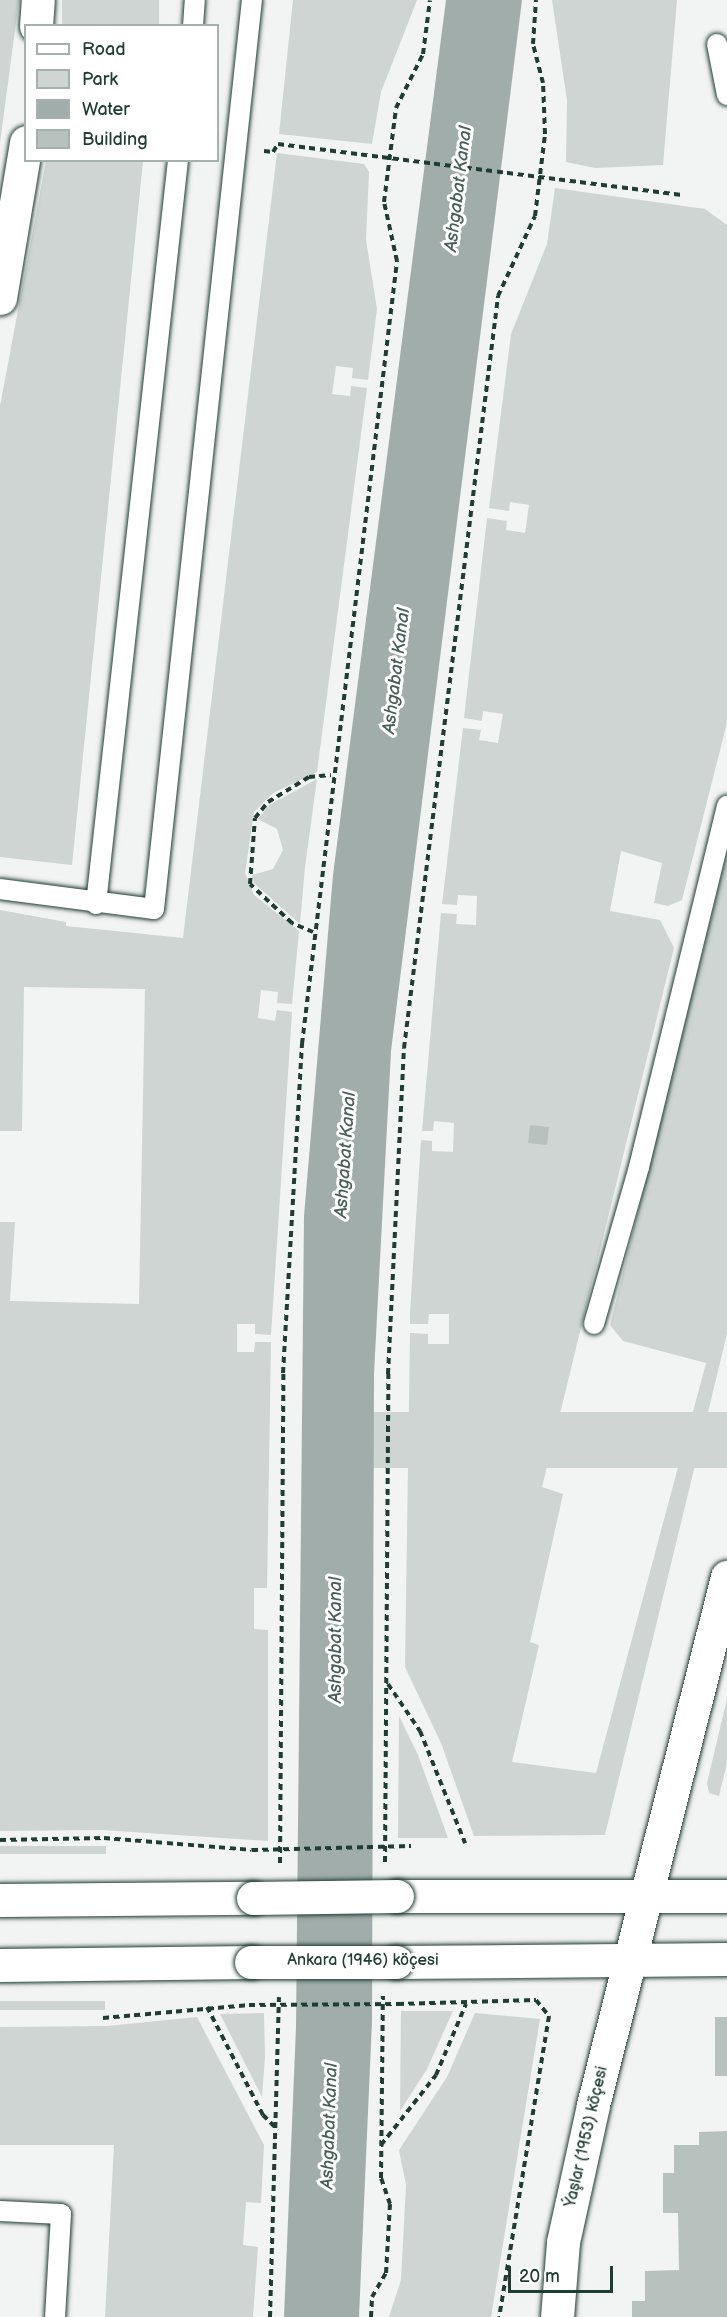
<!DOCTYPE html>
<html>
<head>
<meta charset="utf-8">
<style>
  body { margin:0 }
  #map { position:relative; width:727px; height:2317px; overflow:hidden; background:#f2f3f3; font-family:"Balsamiq Sans",sans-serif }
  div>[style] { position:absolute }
  .green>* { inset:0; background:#ced5d3; transform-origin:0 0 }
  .water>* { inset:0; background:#a1adaa }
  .building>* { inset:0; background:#b7c1bd; transform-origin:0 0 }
  .path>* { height:4px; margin-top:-2px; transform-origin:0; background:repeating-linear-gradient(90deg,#1f3d34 0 6px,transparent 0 10.5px) }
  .roads { filter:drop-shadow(0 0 2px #1f3d34) drop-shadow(0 0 2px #1f3d34) }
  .service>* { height:20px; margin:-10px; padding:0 10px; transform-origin:10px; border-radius:10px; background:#fff }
  .minor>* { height:33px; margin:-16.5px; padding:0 16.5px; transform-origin:16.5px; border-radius:16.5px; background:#fff }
  .secondary>* { height:33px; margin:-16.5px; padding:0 16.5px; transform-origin:16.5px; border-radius:16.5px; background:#fff }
  .path-bridge>* { height:4px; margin-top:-2px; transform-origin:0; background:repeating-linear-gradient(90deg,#1f3d34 0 6px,transparent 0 10.5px) }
  .bridges { filter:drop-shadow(0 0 2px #1f3d34) drop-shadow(0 0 2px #1f3d34) }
  .secondary-bridge>* { height:33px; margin:-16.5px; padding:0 16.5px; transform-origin:16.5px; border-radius:16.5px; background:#fff }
  span { translate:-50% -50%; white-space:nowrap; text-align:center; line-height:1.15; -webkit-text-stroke:6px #fff; paint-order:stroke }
  .street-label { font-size:16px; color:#1f3d34 }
  .water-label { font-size:18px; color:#465f57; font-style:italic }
  .legend { position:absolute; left:24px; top:24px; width:195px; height:138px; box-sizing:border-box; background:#fff; border:2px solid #a5b1ae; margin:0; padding:8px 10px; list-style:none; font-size:18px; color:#1f3d34 }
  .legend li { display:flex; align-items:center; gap:12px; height:30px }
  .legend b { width:30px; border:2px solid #a5b1ae }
  .scale { position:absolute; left:508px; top:2266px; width:105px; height:27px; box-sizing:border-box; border:3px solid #1f3d34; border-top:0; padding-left:8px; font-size:18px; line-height:21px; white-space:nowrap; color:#1f3d34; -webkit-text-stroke:4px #fff; paint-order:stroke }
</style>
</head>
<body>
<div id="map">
  <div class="green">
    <i style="clip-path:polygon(0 0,19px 0,0 143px)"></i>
    <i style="left:62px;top:0;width:97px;height:25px"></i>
    <i style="clip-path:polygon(293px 0,417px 0,381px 92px,372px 144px,279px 134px)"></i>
    <i style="clip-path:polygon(552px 0,677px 0,663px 165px,595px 168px,566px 162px,567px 100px)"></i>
    <i style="clip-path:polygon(277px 153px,364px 164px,369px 172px,366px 240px,377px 309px,368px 380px,352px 378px,353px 368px,336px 366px,332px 394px,350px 396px,351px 386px,367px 388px,317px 772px,273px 793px,254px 812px,245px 873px,254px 895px,299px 931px,292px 1004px,277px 1003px,278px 992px,261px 990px,258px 1018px,275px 1021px,277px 1010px,292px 1012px,271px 1335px,255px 1334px,255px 1324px,237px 1324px,237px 1352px,254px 1352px,255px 1342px,271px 1342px,267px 1588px,254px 1588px,254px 1629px,268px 1630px,268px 1841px,102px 1830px,0 1831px,0 1222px,15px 1222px,10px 1301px,139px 1304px,145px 989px,24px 987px,22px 1131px,0 1131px,0 910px,66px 922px,66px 926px,183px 938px)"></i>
    <i style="clip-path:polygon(46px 161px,143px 161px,72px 865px,0 857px,0 406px)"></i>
    <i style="clip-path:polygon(555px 188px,705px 209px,727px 225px,727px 723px,682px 900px,668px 906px,654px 903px,662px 863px,621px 851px,610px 911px,660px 920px,674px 948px,542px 1487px,563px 1494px,530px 1642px,539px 1645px,512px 1762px,596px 1773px,706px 1363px,623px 1341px,610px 1325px,727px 853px,727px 1334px,605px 1835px,474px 1836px,441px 1743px,405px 1667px,410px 1333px,428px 1334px,428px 1344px,449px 1344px,449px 1314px,429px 1314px,428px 1324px,410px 1324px,410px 1313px,421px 1140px,432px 1141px,432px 1151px,453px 1152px,454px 1123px,434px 1121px,433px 1131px,422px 1131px,441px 913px,457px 914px,456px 924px,476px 925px,477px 896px,458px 895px,457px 905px,442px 904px,463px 728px,481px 730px,479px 740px,498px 743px,503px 714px,483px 711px,482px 721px,464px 718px,487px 518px,507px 521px,506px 530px,525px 533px,529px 505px,510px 502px,509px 511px,489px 508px,511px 334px,547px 244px)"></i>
    <i style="clip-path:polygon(317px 779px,305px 867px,300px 924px,254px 883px,252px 875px,273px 869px,283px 850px,277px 829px,258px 819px,269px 805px)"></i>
    <i style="left:727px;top:1412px;width:56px;height:396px;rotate:90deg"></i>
    <i style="clip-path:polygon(727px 1699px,727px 1763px,719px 1796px,709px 1793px,707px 1783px)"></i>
    <i style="clip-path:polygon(399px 1716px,418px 1755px,448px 1838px,398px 1838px)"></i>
    <i style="left:106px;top:1846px;width:8px;height:106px;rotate:90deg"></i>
    <i style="left:105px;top:2001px;width:9px;height:105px;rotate:90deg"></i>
    <i style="clip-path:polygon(401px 2011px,453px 2011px,427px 2069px,400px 2111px)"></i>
    <i style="clip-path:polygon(264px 2013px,265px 2057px,262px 2097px,220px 2014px)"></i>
    <i style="clip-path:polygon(475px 2013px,540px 2019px,491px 2317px,389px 2317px,401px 2280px,406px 2185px,399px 2150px,447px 2077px)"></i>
    <i style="clip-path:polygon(197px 2017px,264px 2145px,261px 2203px,246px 2202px,243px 2245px,258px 2247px,253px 2317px,105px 2317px,114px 2145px,0 2145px,0 2027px,107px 2026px)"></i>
  </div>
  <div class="water">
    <i style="clip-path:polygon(446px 0,522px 0,391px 1051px,374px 1374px,372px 2021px,359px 2317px,284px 2317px,296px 2027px,304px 1216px,333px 875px)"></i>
  </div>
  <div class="building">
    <i style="left:530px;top:1125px;width:19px;height:18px;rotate:6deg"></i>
    <i style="left:727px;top:2017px;width:59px;height:12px;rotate:90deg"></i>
    <i style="clip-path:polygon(727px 2131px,727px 2317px,632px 2317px,632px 2301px,645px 2301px,645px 2271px,679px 2270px,678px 2213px,663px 2213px,663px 2173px,674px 2173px,674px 2145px,699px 2145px,699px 2132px)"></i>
  </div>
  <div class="path">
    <i style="left:264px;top:151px;width:9px;rotate:6deg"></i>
    <i style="left:273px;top:152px;width:9px;rotate:-58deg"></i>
    <i style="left:278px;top:144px;width:409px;rotate:7.2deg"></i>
    <i style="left:313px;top:932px;width:23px;rotate:-157deg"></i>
    <i style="left:292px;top:923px;width:57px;rotate:-137.1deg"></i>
    <i style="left:250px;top:884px;width:66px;rotate:-85.7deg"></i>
    <i style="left:255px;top:818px;width:21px;rotate:-51deg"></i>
    <i style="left:268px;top:802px;width:48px;rotate:-31.4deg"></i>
    <i style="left:309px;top:777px;width:22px;rotate:-5deg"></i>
    <i style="left:388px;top:1684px;width:57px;rotate:55.8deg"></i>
    <i style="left:420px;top:1731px;width:121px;rotate:68.1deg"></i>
    <i style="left:0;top:1840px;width:104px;rotate:-1.1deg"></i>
    <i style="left:104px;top:1838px;width:148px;rotate:4.6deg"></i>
    <i style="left:385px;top:1862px;width:488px;rotate:-89.6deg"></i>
    <i style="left:388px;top:1374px;width:326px;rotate:-87.2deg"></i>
    <i style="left:404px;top:1048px;width:758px;rotate:-82.87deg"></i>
    <i style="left:498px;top:296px;width:88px;rotate:-65.2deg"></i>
    <i style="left:535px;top:216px;width:83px;rotate:-83deg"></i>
    <i style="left:545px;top:134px;width:51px;rotate:-92.2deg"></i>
    <i style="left:543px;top:83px;width:40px;rotate:-104.4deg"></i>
    <i style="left:533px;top:44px;width:44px;rotate:-86.1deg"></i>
    <i style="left:280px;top:1863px;width:490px;rotate:-89.6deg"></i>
    <i style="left:283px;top:1373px;width:330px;rotate:-86.7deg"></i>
    <i style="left:302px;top:1044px;width:789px;rotate:-83.08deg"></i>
    <i style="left:397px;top:261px;width:60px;rotate:-102.4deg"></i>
    <i style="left:384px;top:202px;width:95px;rotate:-82.7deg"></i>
    <i style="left:396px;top:108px;width:60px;rotate:-63.4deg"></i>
    <i style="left:423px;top:54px;width:54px;rotate:-82.6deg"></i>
    <i style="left:398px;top:2004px;width:138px;rotate:-1.7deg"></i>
    <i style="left:536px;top:2000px;width:21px;rotate:51deg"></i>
    <i style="left:549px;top:2016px;width:305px;rotate:99.4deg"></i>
    <i style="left:207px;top:2007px;width:122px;rotate:62.6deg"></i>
    <i style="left:263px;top:2115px;width:21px;rotate:45deg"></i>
    <i style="left:103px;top:2018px;width:147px;rotate:-5.1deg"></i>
    <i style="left:381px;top:2145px;width:89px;rotate:-51.8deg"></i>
    <i style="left:436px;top:2075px;width:77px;rotate:-67.1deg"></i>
    <i style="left:270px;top:2317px;width:320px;rotate:-88.4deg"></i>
    <i style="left:371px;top:2317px;width:20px;rotate:-87deg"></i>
    <i style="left:372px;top:2297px;width:28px;rotate:-60deg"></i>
    <i style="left:386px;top:2273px;width:69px;rotate:-86.7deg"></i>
    <i style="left:390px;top:2204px;width:28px;rotate:-109deg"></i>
    <i style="left:381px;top:2178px;width:182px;rotate:-89.4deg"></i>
  </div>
  <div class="roads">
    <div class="service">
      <i style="left:193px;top:26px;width:26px;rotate:-86deg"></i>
      <i style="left:717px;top:44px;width:52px;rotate:78.9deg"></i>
      <i style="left:0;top:889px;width:155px;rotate:7.4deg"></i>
      <i style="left:154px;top:909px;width:914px;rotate:-83.85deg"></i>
      <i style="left:96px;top:904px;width:749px;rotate:-83.71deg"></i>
      <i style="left:594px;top:1324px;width:163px;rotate:-74deg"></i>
      <i style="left:639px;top:1167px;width:372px;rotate:-76.3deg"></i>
      <i style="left:0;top:2211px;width:61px;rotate:2.8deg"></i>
      <i style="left:61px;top:2214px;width:103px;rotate:93.3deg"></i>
    </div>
    <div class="minor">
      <i style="left:36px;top:26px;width:26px;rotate:-86deg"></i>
      <i style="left:0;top:298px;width:158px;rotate:-80.5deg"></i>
      <i style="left:557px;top:2317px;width:75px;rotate:-85.4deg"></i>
      <i style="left:563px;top:2242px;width:140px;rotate:-77.6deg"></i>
      <i style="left:593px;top:2105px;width:545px;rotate:-75.76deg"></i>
    </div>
    <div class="secondary">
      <i style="left:397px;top:1896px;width:330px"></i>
      <i style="left:0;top:1900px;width:253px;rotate:-0.5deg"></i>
      <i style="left:396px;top:1962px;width:331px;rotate:-0.5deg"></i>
      <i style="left:0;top:1965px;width:251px;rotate:-0.7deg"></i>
    </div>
  </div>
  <div class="path-bridge">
    <i style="left:252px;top:1850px;width:159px;rotate:-1.4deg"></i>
    <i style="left:249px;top:2005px;width:149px;rotate:-0.4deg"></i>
  </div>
  <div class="bridges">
    <div class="secondary-bridge">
      <i style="left:253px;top:1898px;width:144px;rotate:-0.8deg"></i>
      <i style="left:251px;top:1962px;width:145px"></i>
    </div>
  </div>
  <div class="street-label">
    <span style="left:363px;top:1961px">Ankara (1946) köçesi</span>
    <span style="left:587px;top:2137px;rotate:-77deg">Ýaşlar (1953) köçesi</span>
  </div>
  <div class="water-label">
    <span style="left:459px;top:189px;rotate:-83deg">Ashgabat Kanal</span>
    <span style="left:397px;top:671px;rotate:-83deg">Ashgabat Kanal</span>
    <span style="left:346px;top:1155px;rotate:-86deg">Ashgabat Kanal</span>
    <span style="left:336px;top:1640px;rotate:-90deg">Ashgabat Kanal</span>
    <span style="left:330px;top:2126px;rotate:-88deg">Ashgabat Kanal</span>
  </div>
  <ul class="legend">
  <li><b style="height:8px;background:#fff"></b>Road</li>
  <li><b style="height:16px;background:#ced5d3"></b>Park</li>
  <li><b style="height:16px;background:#a1adaa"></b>Water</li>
  <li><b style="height:16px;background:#b7c1bd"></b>Building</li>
  </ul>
  <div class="scale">20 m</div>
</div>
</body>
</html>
